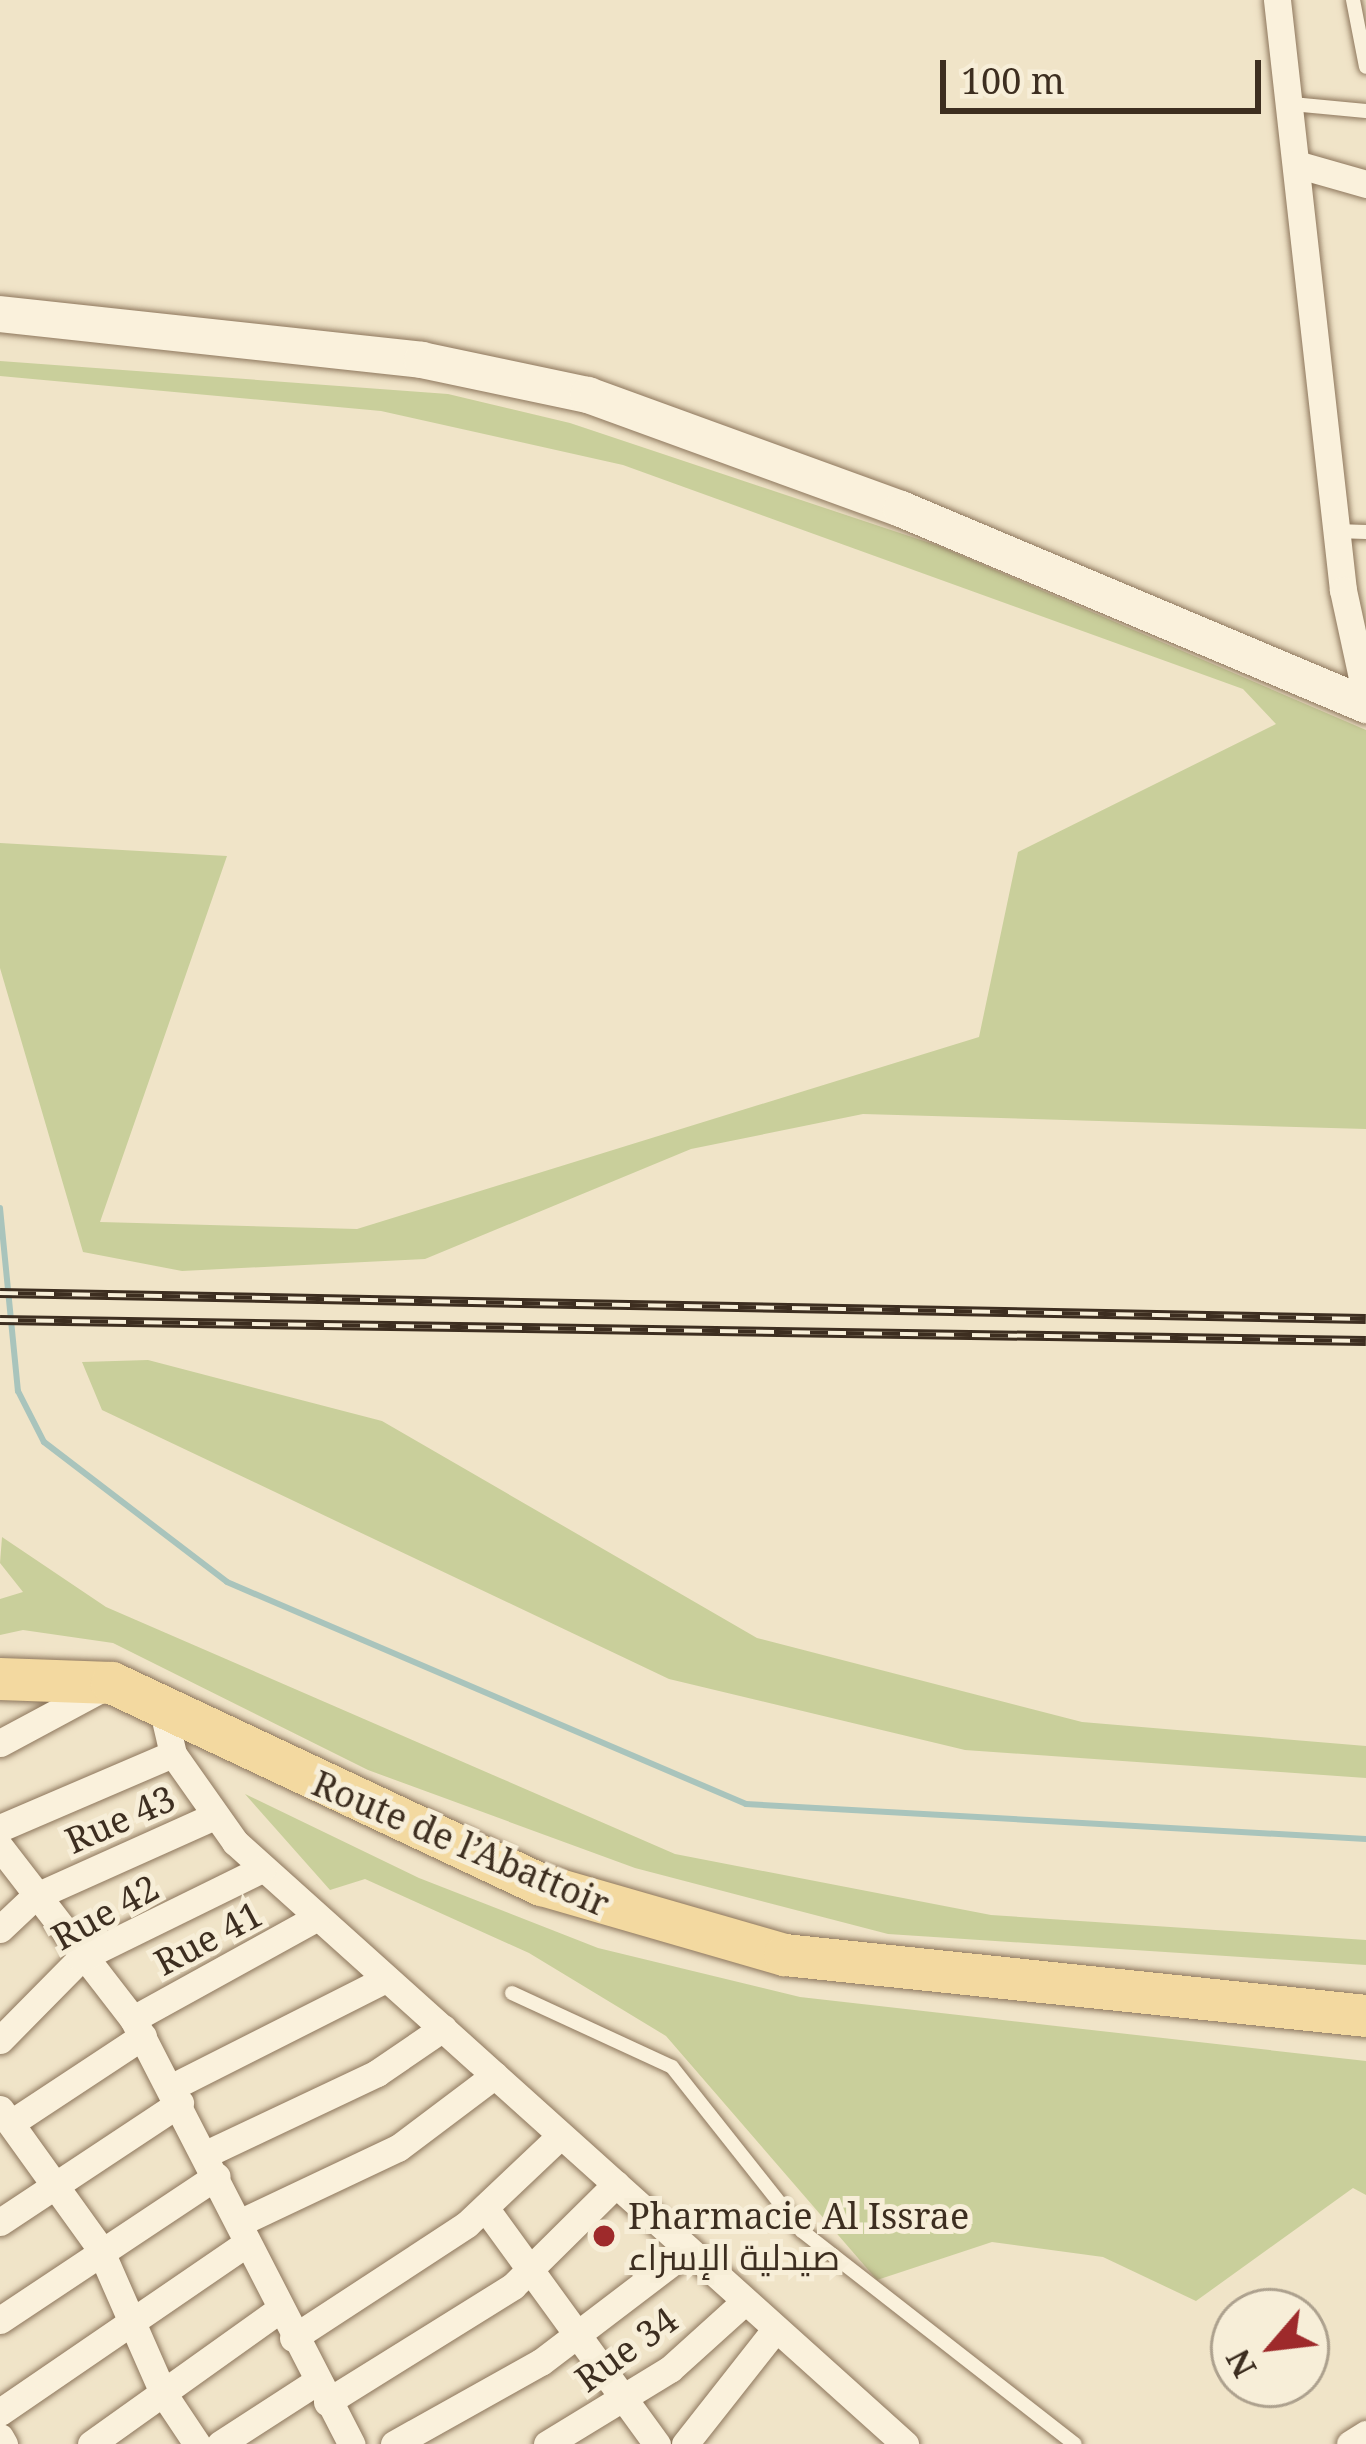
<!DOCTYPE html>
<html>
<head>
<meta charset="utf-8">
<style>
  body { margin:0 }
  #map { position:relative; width:1366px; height:2444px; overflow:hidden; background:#f0e4c8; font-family:"Noto Serif",Cairo,serif }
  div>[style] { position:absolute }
  .green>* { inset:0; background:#c9cf9b }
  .stream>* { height:6px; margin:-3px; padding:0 3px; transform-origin:3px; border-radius:3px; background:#a9c4bc }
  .roads { filter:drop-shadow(0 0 3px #8d765c) drop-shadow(0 0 3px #8d765c) }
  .lane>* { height:14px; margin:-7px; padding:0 7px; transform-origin:7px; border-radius:7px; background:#faf1dc }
  .street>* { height:27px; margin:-13.5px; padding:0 13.5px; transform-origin:13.5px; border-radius:13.5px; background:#faf1dc }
  .secondary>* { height:36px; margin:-18px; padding:0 18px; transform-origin:18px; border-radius:18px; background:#faf1dc }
  .primary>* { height:42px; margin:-21px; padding:0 21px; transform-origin:21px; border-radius:21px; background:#f3d9a0 }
  .rail>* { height:10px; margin-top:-5px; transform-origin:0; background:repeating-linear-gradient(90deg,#f7eed8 0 18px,#3d2e20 0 36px); box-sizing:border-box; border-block:3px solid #3d2e20 }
  .dots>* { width:33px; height:33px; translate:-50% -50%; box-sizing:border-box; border:6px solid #f7eed8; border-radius:50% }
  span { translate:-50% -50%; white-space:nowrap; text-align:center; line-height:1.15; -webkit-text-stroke:10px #f7eed8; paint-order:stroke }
  .street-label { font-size:36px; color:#3d2e20 }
  .poi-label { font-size:36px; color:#3d2e20 }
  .left { translate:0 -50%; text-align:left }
  .north { position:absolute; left:1210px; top:2288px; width:120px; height:120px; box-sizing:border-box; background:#f7eed8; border:3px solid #ada18e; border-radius:50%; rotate:242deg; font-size:33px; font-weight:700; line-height:48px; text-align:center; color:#3d2e20 }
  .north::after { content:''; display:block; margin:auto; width:42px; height:54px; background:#9e2a2b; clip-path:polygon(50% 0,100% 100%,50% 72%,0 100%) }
  .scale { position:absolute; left:940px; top:60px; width:321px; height:54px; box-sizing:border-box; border:6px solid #3d2e20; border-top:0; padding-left:15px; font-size:36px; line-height:42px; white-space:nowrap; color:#3d2e20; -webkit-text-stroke:9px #f7eed8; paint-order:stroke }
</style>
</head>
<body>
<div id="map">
  <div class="green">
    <i style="clip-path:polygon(0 361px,448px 394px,570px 423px,939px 546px,1366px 730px,1366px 1129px,863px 1114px,691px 1149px,425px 1259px,182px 1271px,83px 1252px,0 968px,0 843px,227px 856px,100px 1222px,357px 1229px,979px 1037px,1018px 852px,1276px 724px,1243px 689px,623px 465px,381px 411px,0 376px)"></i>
    <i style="clip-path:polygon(148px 1360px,382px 1421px,757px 1638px,1082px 1722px,1366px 1746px,1366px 1778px,965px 1750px,669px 1679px,102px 1410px,82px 1362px)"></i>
    <i style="clip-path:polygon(2px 1537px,106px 1607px,675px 1854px,991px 1915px,1366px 1940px,1366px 1965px,888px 1934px,635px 1868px,368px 1770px,113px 1643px,23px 1630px,0 1635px,0 1599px,23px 1592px,0 1563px)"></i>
    <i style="clip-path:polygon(245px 1794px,419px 1878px,598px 1948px,800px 1997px,1366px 2061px,1366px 2195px,1353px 2188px,1196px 2301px,1103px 2257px,992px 2242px,877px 2280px,666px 2036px,529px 1953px,365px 1879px,330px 1890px)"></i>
  </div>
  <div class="stream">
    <i style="left:0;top:1208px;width:184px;rotate:84.4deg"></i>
    <i style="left:18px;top:1391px;width:57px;rotate:63deg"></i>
    <i style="left:44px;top:1442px;width:230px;rotate:37.4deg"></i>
    <i style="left:227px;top:1582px;width:564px;rotate:23.16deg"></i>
    <i style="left:746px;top:1804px;width:621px;rotate:3.23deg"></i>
  </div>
  <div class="roads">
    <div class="lane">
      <i style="left:1353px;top:0;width:68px;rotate:79deg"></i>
      <i style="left:1292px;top:104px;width:74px;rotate:5.4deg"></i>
      <i style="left:1336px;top:531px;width:30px;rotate:2deg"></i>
      <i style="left:512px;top:1993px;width:176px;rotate:24.8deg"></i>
      <i style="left:672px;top:2067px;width:209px;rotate:51.6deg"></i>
      <i style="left:802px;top:2231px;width:346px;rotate:38deg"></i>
    </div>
    <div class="street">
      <i style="left:1277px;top:0;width:594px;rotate:83.62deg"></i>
      <i style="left:1343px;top:590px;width:108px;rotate:77.8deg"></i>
      <i style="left:1296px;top:164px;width:73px;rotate:15.9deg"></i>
      <i style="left:162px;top:1707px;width:48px;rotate:76.8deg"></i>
      <i style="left:173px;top:1754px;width:108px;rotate:54.8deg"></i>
      <i style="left:235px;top:1842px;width:901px;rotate:41.94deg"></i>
      <i style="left:0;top:1743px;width:123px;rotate:-28.2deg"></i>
      <i style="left:0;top:1828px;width:188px;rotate:-23.2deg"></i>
      <i style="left:0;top:1847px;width:217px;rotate:52.3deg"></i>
      <i style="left:133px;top:2019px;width:478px;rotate:62.8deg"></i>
      <i style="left:0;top:1929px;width:47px;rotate:-43.3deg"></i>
      <i style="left:34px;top:1897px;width:195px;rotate:-24.2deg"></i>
      <i style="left:133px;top:2019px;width:209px;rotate:-28.9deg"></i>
      <i style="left:0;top:2040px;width:115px;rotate:-45.4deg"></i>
      <i style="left:81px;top:1958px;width:202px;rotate:-26.2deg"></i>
      <i style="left:172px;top:2087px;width:240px;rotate:-26.8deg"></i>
      <i style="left:0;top:2109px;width:170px;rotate:54.3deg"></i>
      <i style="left:99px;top:2247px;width:159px;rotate:66.3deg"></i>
      <i style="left:163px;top:2393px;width:61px;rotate:56.3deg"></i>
      <i style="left:11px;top:2123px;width:158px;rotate:-33.4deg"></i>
      <i style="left:208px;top:2153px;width:187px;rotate:-25.3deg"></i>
      <i style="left:377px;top:2073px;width:80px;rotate:-34.3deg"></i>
      <i style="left:486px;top:2209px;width:291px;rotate:54deg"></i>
      <i style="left:0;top:2222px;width:216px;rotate:-33.5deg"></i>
      <i style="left:239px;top:2223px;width:176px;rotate:-25.3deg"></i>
      <i style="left:398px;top:2148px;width:121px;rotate:-37deg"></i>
      <i style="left:0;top:2320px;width:260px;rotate:-33.6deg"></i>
      <i style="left:293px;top:2338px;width:208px;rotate:-33.2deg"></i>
      <i style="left:467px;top:2224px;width:128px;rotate:-43.4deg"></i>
      <i style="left:327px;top:2402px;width:219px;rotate:-31.9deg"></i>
      <i style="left:513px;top:2286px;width:145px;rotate:-44.7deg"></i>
      <i style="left:0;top:2412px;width:299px;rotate:-34.4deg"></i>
      <i style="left:0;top:2437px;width:8px;rotate:60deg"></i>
      <i style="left:91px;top:2444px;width:232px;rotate:-35.5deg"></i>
      <i style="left:220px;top:2444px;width:114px;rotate:-32.9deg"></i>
      <i style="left:394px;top:2444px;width:168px;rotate:-29.2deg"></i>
      <i style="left:541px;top:2362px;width:185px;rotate:-37.3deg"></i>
      <i style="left:547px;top:2444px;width:144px;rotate:-31.4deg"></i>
      <i style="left:670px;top:2369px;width:97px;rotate:-42.1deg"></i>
      <i style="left:685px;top:2444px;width:144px;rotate:-51.8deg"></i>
      <i style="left:1350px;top:2444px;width:19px;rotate:-32deg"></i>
    </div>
    <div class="secondary">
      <i style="left:0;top:314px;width:424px;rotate:6.2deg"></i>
      <i style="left:422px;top:360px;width:170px;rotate:11.9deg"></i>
      <i style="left:588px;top:395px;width:333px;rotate:20deg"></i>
      <i style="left:901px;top:509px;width:505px;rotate:22.86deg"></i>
    </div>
    <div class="primary">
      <i style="left:0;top:1679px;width:112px;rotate:2deg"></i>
      <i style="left:112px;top:1683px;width:475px;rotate:25.2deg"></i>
      <i style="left:542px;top:1885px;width:253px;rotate:16.1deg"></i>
      <i style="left:785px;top:1955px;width:584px;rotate:5.99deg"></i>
    </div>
  </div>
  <div class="rail">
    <i style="left:0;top:1293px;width:1366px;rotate:1.09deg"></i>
    <i style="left:0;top:1320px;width:1366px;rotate:0.88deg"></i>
  </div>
  <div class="dots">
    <i style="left:604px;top:2236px;background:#9e2a2b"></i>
  </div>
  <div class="street-label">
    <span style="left:120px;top:1819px;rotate:-24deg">Rue 43</span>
    <span style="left:461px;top:1843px;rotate:23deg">Route de l’Abattoir</span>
    <span style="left:105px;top:1912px;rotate:-29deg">Rue 42</span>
    <span style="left:208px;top:1938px;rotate:-28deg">Rue 41</span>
    <span style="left:626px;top:2349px;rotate:-36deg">Rue 34</span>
  </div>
  <div class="poi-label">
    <span class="left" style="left:628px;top:2236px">Pharmacie Al Issrae<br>صيدلية الإسراء</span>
  </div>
  <div class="north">N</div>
  <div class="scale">100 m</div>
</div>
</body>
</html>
